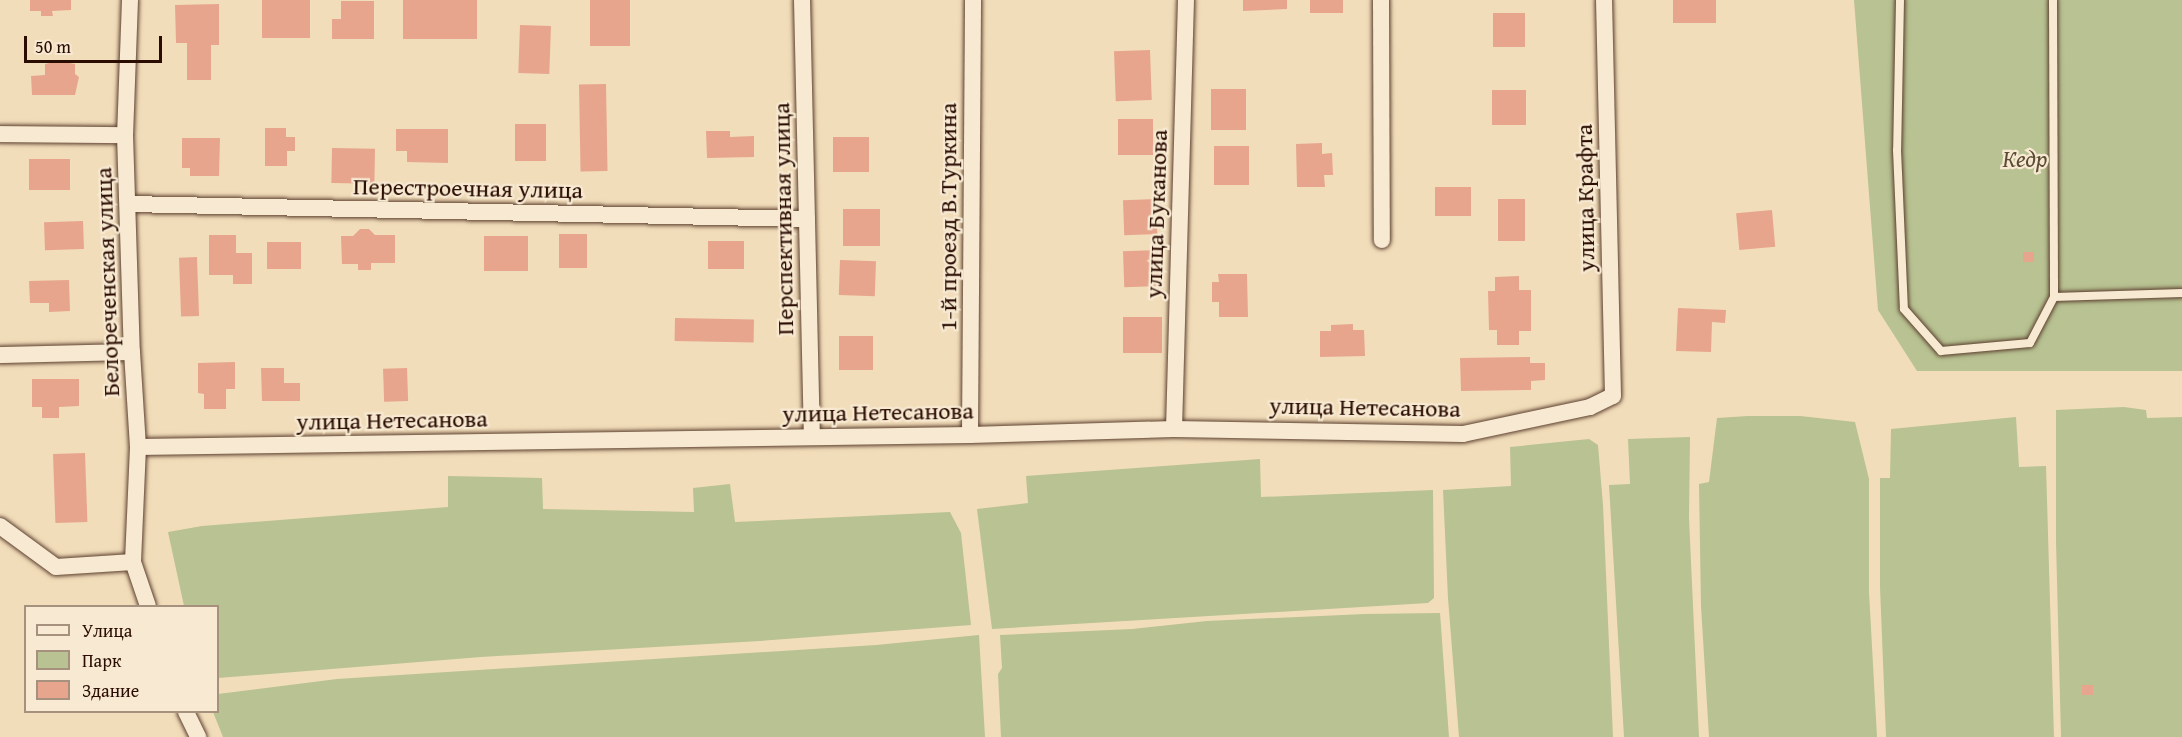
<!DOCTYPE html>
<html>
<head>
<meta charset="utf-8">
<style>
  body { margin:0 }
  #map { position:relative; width:2182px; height:737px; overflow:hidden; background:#f2ddba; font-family:"Gentium Book Plus",serif }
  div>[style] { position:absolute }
  .green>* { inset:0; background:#b8c292 }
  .building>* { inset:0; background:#e7a58e; transform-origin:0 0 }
  .roads { filter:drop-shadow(0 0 2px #5c402f) drop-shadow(0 0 2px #5c402f) }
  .service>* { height:8px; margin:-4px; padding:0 4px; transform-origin:4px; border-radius:4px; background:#f7e9d2 }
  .minor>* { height:16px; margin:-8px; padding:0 8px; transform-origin:8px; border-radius:8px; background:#f7e9d2 }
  span { translate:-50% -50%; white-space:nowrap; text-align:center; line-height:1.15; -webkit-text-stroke:4.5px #f7e9d2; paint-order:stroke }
  .park-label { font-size:24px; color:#5c4c34; font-style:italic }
  .street-label { font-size:24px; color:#2a0c01 }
  .legend { position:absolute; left:24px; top:605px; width:195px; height:108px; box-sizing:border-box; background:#f7e9d2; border:2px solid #a5917e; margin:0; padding:8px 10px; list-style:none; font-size:18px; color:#2a0c01 }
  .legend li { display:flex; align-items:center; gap:12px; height:30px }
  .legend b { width:30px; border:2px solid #a5917e }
  .scale { position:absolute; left:24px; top:36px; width:138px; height:27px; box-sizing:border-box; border:3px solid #2a0c01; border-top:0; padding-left:8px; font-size:18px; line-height:21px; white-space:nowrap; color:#2a0c01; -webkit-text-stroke:4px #f7e9d2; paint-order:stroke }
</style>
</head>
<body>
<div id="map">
  <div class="green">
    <i style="clip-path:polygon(1854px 0,2182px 0,2182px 371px,1917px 371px,1878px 310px)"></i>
    <i style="clip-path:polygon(2124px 407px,2146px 410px,2147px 418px,2182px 417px,2182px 737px,2061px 737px,2056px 542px,2056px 410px)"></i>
    <i style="clip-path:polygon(1748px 416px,1800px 416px,1855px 422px,1869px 479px,1869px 592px,1877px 737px,1709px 737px,1701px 606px,1699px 484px,1709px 482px,1717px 418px)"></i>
    <i style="clip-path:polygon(2016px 417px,2019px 467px,2046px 466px,2054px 737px,1886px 737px,1880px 587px,1880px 478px,1890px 478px,1891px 429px)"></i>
    <i style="clip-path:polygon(1690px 437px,1689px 518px,1699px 737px,1624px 737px,1609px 485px,1630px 484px,1628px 439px)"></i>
    <i style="clip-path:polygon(1589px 439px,1598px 445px,1603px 505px,1613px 737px,1459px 737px,1448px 598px,1443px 490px,1511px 486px,1510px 447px)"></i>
    <i style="clip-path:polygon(1260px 459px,1261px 497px,1433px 490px,1434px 598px,1428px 603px,992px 629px,977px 509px,1028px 503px,1026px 476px)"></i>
    <i style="clip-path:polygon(448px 476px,542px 478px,543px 509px,694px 512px,693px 488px,730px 484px,735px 522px,950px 512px,961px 533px,971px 625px,760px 641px,481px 657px,218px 678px,218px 606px,184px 606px,168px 532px,202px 526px,448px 507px)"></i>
    <i style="clip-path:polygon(1440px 613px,1449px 737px,1001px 737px,998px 674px,1002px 668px,1000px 635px,1132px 629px,1207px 621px,1365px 614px)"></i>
    <i style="clip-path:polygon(979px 635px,985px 737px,223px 737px,213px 712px,218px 712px,218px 694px,337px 679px,876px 645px)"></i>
  </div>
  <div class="building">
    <i style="clip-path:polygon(30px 0,71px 0,71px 10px,52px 11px,53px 16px,41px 16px,41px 11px,30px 11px)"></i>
    <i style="left:262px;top:0;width:48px;height:38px"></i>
    <i style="left:403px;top:0;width:74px;height:39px"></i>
    <i style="left:590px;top:0;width:40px;height:46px"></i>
    <i style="clip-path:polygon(1243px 0,1287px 0,1287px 9px,1243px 11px)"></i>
    <i style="left:1310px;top:0;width:33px;height:13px"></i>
    <i style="left:1673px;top:0;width:43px;height:23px"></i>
    <i style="clip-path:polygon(341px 1px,374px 1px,374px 39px,332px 39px,332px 19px,341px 19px)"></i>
    <i style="clip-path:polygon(219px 4px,219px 45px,211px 45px,211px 80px,187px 80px,187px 43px,176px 43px,175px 5px)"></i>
    <i style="left:1493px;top:13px;width:32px;height:34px"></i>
    <i style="left:520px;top:25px;width:31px;height:48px;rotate:2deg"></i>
    <i style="left:1150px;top:50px;width:50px;height:36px;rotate:88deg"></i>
    <i style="clip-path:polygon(59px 61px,75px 64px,75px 74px,79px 77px,75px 95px,32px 95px,31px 76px,45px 75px,45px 64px)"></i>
    <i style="left:606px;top:84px;width:87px;height:27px;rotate:89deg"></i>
    <i style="left:1211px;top:89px;width:35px;height:41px"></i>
    <i style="left:1526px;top:90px;width:35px;height:34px;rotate:90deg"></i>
    <i style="left:1118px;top:119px;width:35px;height:36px"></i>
    <i style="left:515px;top:124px;width:31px;height:37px"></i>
    <i style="clip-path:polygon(265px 128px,286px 128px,286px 137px,295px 137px,295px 151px,287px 151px,287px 166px,265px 166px)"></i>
    <i style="clip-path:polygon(396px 129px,448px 129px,448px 163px,407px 162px,407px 151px,396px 151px)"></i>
    <i style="clip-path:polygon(706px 131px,730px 131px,730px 137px,754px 136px,754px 157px,707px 158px)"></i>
    <i style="left:833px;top:137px;width:36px;height:35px"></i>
    <i style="clip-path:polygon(182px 138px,220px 138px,219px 176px,190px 176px,190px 168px,182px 168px)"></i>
    <i style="clip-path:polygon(1322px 143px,1322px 154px,1332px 153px,1333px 175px,1324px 175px,1325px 187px,1297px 187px,1296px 144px)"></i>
    <i style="left:1249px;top:146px;width:39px;height:35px;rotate:90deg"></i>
    <i style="left:332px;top:148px;width:43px;height:35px;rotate:1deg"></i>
    <i style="left:29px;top:159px;width:41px;height:31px"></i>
    <i style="left:1435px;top:187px;width:36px;height:29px"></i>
    <i style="left:1156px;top:199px;width:35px;height:33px;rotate:88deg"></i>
    <i style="left:1498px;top:199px;width:27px;height:42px"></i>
    <i style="left:880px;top:209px;width:37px;height:37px;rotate:90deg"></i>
    <i style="left:1772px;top:210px;width:37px;height:36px;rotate:85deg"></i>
    <i style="left:83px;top:221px;width:28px;height:39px;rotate:88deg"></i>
    <i style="clip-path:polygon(360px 229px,369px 229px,375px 235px,395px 235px,395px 263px,371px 263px,371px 270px,358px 270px,358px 264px,342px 264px,341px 236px,353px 236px)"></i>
    <i style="left:559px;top:234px;width:28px;height:34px"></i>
    <i style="clip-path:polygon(209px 235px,236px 235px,236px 253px,252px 253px,252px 284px,233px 284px,233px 275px,209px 275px)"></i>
    <i style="left:484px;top:236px;width:44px;height:35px"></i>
    <i style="left:708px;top:241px;width:36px;height:28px"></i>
    <i style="left:267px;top:242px;width:34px;height:27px"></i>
    <i style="left:1158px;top:250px;width:36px;height:35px;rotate:88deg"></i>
    <i style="left:2023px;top:252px;width:11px;height:10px"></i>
    <i style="left:197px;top:257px;width:59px;height:18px;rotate:88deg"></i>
    <i style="left:840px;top:260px;width:36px;height:35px;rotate:2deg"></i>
    <i style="clip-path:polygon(1218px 274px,1247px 274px,1248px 317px,1219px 317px,1219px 302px,1212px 302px,1212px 282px,1219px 282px)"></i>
    <i style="clip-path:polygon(1519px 276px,1519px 290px,1531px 290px,1531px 331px,1519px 331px,1519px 345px,1497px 345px,1497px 330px,1489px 330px,1488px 291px,1495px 291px,1495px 277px)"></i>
    <i style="clip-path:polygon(69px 280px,70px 311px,49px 312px,49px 303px,30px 303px,29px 281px)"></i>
    <i style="clip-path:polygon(1678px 308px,1726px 310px,1725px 323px,1712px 322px,1711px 352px,1676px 351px)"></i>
    <i style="left:1123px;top:317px;width:39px;height:36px"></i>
    <i style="left:675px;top:318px;width:79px;height:23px;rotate:1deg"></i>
    <i style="clip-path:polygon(1353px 324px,1353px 330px,1364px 330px,1365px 356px,1320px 357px,1320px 331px,1331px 331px,1331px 325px)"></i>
    <i style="left:839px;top:336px;width:34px;height:34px"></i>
    <i style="clip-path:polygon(1530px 357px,1530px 363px,1545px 363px,1545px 380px,1531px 381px,1531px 390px,1461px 391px,1460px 358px)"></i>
    <i style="clip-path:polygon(235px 362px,235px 389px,226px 389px,226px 409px,204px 409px,204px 394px,198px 393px,198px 363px)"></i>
    <i style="clip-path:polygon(261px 368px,284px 368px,284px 383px,300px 383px,300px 401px,262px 401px)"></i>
    <i style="left:407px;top:368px;width:33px;height:24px;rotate:88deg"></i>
    <i style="clip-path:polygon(32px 379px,79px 379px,79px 406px,59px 407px,59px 418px,42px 418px,42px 407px,32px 407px)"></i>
    <i style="left:85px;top:453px;width:69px;height:32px;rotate:88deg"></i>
    <i style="left:2082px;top:685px;width:11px;height:10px"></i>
  </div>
  <div class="roads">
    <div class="service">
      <i style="left:1900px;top:0;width:150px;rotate:91.1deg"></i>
      <i style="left:1897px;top:150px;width:159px;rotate:87.5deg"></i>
      <i style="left:1904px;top:309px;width:56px;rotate:48.6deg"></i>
      <i style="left:1941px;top:351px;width:89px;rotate:-5.1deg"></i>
      <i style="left:2030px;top:343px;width:52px;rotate:-62.4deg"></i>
      <i style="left:2054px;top:297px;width:128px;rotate:-1.8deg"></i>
      <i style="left:2053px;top:0;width:297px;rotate:89.8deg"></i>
    </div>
    <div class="minor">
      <i style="left:130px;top:0;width:135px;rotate:92.1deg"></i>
      <i style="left:125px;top:135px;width:217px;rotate:88.2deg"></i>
      <i style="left:132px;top:352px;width:95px;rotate:86.4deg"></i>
      <i style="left:138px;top:447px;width:115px;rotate:92.5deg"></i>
      <i style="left:133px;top:562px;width:46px;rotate:71.2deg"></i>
      <i style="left:802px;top:0;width:437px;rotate:88.7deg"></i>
      <i style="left:1381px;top:0;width:240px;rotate:89.8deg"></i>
      <i style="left:0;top:134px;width:125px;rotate:0.5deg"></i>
      <i style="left:129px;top:204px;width:678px;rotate:1.27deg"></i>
      <i style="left:0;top:355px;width:132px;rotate:-1.3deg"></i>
      <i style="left:1174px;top:429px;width:429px;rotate:-88.4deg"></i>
      <i style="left:970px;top:435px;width:435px;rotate:-89.6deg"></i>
      <i style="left:138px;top:447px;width:832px;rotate:-0.83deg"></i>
      <i style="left:970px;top:435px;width:204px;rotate:-1.7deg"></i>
      <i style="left:1174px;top:429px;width:289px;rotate:1deg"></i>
      <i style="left:1463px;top:434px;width:130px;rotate:-12deg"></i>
      <i style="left:1590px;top:407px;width:25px;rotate:-26deg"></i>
      <i style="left:1613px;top:396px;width:396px;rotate:-91.3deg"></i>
      <i style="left:0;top:526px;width:69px;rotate:36.2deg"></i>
      <i style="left:56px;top:567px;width:77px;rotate:-3.7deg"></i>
      <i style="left:186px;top:712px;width:28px;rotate:64deg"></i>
    </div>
  </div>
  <div class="park-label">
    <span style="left:2025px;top:159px">Кедр</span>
  </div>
  <div class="street-label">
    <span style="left:468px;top:188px;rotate:1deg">Перестроечная улица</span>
    <span style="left:1585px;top:198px;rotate:-91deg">улица Крафта</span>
    <span style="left:1156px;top:214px;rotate:-88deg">улица Буканова</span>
    <span style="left:948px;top:217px;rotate:-90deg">1-й проезд В.Туркина</span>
    <span style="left:783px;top:219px;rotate:-91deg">Перспективная улица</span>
    <span style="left:107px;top:282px;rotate:-92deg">Белореченская улица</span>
    <span style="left:1365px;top:407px;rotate:1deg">улица Нетесанова</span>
    <span style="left:878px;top:412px;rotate:-1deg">улица Нетесанова</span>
    <span style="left:392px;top:420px;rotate:-1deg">улица Нетесанова</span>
  </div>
  <ul class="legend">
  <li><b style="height:8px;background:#f7e9d2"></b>Улица</li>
  <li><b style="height:16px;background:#b8c292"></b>Парк</li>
  <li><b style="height:16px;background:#e7a58e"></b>Здание</li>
  </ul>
  <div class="scale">50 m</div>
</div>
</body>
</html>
